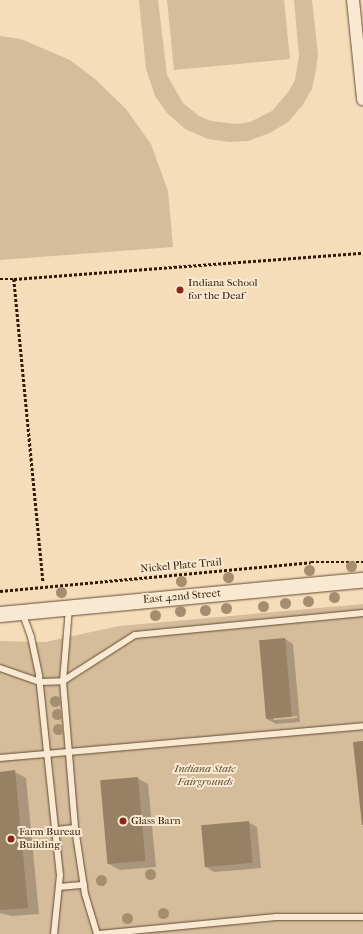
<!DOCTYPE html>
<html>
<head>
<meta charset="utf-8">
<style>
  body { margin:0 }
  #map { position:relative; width:363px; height:934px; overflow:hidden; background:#f6ddba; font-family:"IM FELL French Canon",serif }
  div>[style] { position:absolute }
  .green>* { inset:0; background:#d5bc9b }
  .shadow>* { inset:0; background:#0003 }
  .building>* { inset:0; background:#978064; transform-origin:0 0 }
  .path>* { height:2.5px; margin-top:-1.25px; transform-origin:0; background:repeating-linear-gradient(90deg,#311b06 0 3px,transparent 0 5px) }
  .roads { filter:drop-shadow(0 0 1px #624c33) drop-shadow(0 0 1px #624c33) }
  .service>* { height:6px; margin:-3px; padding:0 3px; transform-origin:3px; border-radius:3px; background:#f9e9d2 }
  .minor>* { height:12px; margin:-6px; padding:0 6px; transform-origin:6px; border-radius:6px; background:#f9e9d2 }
  .tertiary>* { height:15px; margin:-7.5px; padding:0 7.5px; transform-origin:7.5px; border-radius:7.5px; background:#f9e9d2 }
  .trees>* { width:11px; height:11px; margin:-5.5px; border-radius:50%; background:#a58d70 }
  .dots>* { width:11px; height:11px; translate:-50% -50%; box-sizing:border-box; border:2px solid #f9e9d2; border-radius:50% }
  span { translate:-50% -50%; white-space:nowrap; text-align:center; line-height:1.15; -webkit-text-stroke:4px #f9e9d2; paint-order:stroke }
  .poi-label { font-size:11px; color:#311b06 }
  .left { translate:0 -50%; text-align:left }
  .street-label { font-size:11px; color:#311b06 }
  .park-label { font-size:11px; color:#624b33; font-style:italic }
</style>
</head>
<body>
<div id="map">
  <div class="green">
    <i style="clip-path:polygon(139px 0,158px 0,167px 75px,183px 103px,199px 116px,211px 121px,237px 124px,250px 122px,272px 111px,289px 91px,295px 80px,299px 56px,294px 0,312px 0,318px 54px,316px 70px,312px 89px,302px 106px,288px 122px,270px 133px,248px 141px,229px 142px,208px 139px,185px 129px,167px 113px,155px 96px,146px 69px)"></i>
    <i style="clip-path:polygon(167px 0,284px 0,290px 59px,174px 70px)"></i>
    <i style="clip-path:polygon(0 36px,21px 39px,70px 60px,95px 79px,126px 109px,151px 144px,168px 191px,173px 247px,0 260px)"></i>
    <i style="clip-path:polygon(363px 604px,363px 934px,0 934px,0 641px,45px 642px,119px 626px)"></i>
  </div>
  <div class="shadow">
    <i style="clip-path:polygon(evenodd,285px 639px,293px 644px,300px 722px,276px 724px,267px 719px,285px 639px,297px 716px,297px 718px,274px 720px,274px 718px,297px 716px)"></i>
    <i style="clip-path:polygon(15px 772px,26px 778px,39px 914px,12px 916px,0 913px,0 773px)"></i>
    <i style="clip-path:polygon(137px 778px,148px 784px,156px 867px,120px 870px,109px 864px)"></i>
    <i style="clip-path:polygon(248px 822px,257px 827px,261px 868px,214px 872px,206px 867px)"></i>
  </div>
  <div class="building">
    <i style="left:285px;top:638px;width:79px;height:26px;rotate:85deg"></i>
    <i style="clip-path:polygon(363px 741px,363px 825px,362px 825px,353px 742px)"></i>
    <i style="clip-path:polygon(15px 770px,28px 908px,0 910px,0 772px)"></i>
    <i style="left:138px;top:777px;width:84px;height:38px;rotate:85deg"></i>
    <i style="left:249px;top:821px;width:42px;height:48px;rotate:85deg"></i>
  </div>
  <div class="path">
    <i style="left:0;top:279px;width:14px"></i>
    <i style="left:14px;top:279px;width:304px;rotate:84.5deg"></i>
    <i style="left:14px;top:279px;width:350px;rotate:-4.3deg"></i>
    <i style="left:0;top:591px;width:312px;rotate:-5.3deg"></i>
    <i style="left:311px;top:562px;width:52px"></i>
  </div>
  <div class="roads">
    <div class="service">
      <i style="left:69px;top:608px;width:73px;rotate:94.7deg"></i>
      <i style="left:63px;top:681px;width:147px;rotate:85.3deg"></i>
      <i style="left:75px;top:828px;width:67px;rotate:81.4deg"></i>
      <i style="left:85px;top:894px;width:42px;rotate:73.3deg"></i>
      <i style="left:22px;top:612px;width:27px;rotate:70deg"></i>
      <i style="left:31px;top:637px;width:40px;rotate:78deg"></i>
      <i style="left:39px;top:676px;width:200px;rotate:84deg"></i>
      <i style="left:60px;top:875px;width:59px;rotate:95.8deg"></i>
      <i style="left:0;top:668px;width:42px;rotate:19.3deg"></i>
      <i style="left:40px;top:682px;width:23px;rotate:-2deg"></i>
      <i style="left:63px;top:681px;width:85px;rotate:-32.6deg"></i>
      <i style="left:135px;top:635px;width:229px;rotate:-5.5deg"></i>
      <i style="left:0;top:758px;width:364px;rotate:-5deg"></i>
      <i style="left:56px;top:830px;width:19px;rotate:-6deg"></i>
      <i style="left:59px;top:887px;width:25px;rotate:-5deg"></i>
      <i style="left:99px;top:934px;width:178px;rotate:-5.5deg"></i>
      <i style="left:276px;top:917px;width:87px"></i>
    </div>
    <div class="minor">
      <i style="left:353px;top:0;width:100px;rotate:84.2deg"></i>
    </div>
    <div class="tertiary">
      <i style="left:0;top:614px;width:365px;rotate:-5.4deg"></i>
    </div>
  </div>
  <div class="trees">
    <i style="left:351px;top:566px"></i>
    <i style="left:309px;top:570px"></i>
    <i style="left:228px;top:577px"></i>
    <i style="left:181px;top:581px"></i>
    <i style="left:61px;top:592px"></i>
    <i style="left:334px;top:597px"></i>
    <i style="left:308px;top:601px"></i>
    <i style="left:285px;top:603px"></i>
    <i style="left:263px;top:606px"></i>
    <i style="left:226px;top:608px"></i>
    <i style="left:205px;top:610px"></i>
    <i style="left:180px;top:611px"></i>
    <i style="left:155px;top:615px"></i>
    <i style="left:55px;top:701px"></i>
    <i style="left:57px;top:714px"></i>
    <i style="left:58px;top:729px"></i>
    <i style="left:150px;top:874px"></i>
    <i style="left:101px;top:880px"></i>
    <i style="left:163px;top:913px"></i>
    <i style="left:127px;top:918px"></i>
  </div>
  <div class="dots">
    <i style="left:180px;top:290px;background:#8f2418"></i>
    <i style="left:123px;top:821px;background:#8f2418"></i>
    <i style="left:11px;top:839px;background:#8f2418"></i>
  </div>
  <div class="poi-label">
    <span class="left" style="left:188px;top:290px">Indiana School<br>for the Deaf</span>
    <span class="left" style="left:131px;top:821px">Glass Barn</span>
    <span class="left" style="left:19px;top:839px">Farm Bureau<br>Building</span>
  </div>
  <div class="street-label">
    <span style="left:181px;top:566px;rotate:-5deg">Nickel Plate Trail</span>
    <span style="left:182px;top:597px;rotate:-5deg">East 42nd Street</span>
  </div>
  <div class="park-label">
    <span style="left:205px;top:776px">Indiana State<br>Fairgrounds</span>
  </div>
</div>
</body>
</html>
